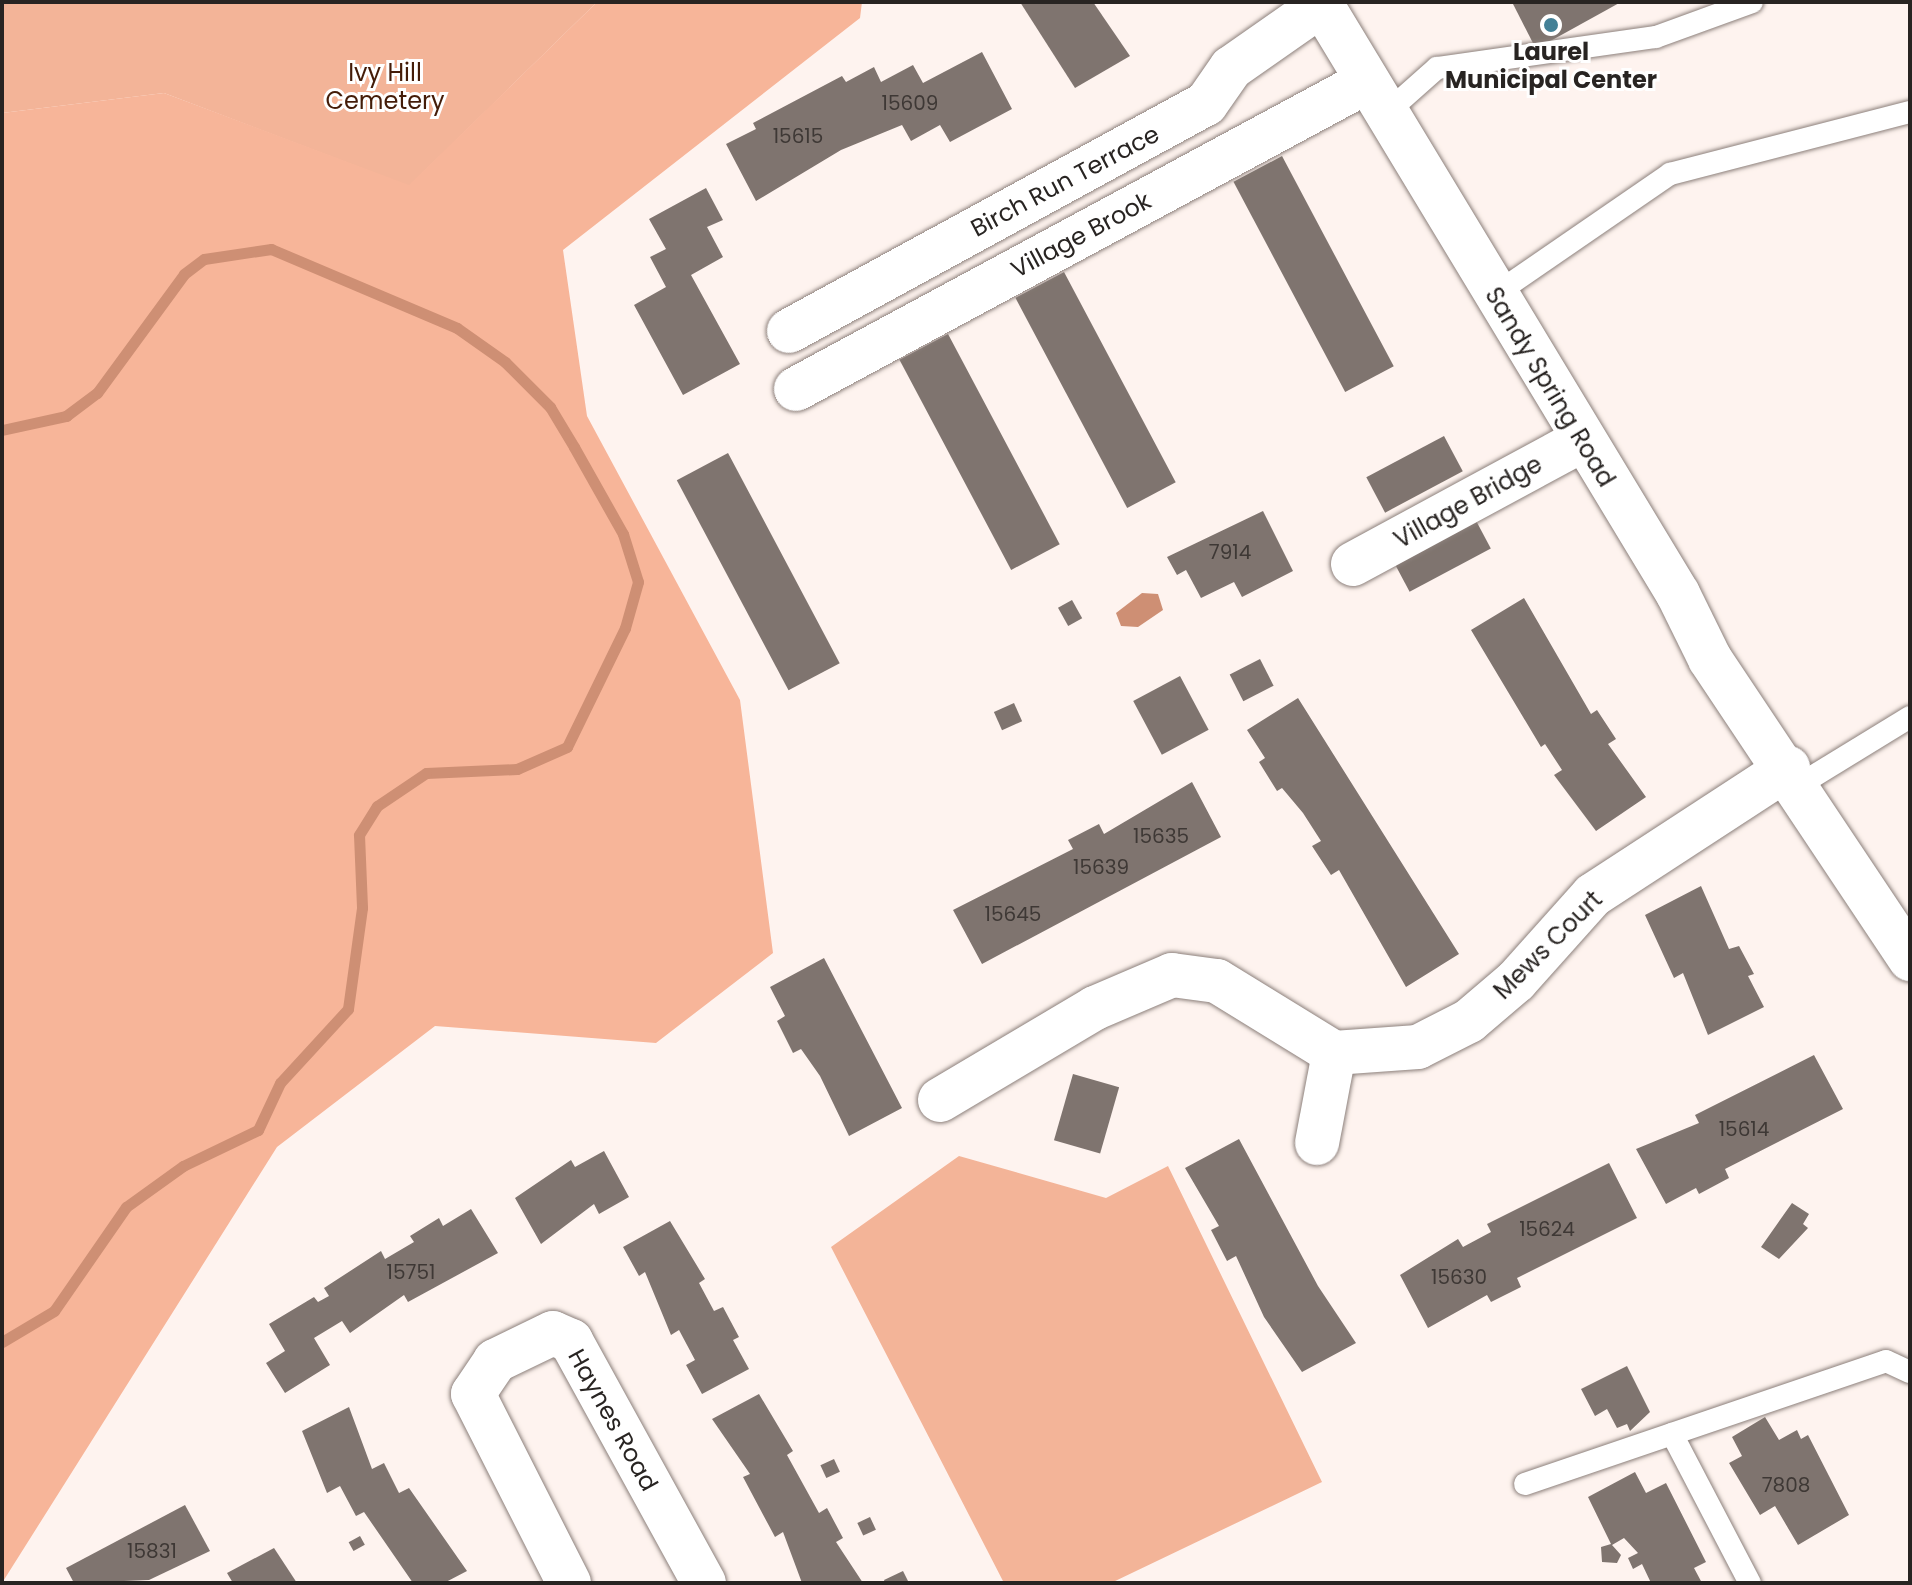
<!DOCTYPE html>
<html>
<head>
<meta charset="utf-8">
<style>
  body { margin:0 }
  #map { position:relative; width:1912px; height:1585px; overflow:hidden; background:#fef3ef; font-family:Poppins,sans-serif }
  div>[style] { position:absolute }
  .green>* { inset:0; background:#f3b498 }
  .forest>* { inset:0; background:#f7b599 }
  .water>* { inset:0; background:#ce8f74 }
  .stream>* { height:11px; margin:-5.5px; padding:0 5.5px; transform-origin:5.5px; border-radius:5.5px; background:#ce8f74 }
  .building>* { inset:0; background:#7f746f; transform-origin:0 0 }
  .roads { filter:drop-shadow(0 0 2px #8c807b) drop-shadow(0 0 2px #8c807b) }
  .service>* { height:22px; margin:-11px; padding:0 11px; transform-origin:11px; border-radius:11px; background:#fff }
  .minor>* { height:44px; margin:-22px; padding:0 22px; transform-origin:22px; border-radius:22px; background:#fff }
  .tertiary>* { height:44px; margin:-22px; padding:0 22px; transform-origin:22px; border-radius:22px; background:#fff }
  .dots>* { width:22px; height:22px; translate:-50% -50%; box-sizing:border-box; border:4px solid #fff; border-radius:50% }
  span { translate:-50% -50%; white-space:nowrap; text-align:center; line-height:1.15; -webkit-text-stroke:6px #fff; paint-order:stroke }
  .number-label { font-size:20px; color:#3e3835 }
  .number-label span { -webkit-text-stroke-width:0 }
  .poi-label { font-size:24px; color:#282422; font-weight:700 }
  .park-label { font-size:24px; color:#441c08 }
  .street-label { font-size:24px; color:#282422 }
  .frame { position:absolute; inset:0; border:4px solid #282422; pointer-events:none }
</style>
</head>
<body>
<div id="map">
  <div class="green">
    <i style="clip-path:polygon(2px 2px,597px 2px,409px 186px,164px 93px,2px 113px)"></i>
    <i style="clip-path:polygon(959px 1156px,1106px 1198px,1168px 1166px,1322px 1482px,1111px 1583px,1004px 1583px,831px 1247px)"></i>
  </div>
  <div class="forest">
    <i style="clip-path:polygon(597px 2px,862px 2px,860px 18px,563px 250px,587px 416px,740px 700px,773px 953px,656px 1043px,435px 1026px,277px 1147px,2px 1583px,2px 113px,164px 93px,409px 185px)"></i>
  </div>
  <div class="water">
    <i style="clip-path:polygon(1142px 593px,1158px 594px,1163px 610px,1138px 627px,1121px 626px,1116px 613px)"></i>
  </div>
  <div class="stream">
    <i style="left:2px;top:430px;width:66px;rotate:-12.3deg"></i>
    <i style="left:66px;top:416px;width:39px;rotate:-37deg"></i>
    <i style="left:97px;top:393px;width:147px;rotate:-53.8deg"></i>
    <i style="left:184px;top:274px;width:25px;rotate:-37deg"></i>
    <i style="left:204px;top:259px;width:68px;rotate:-8.5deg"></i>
    <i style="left:271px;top:249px;width:202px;rotate:23deg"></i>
    <i style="left:457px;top:328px;width:59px;rotate:35.3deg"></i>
    <i style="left:505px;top:362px;width:64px;rotate:45deg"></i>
    <i style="left:550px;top:407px;width:47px;rotate:59deg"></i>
    <i style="left:574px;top:447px;width:100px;rotate:60.6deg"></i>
    <i style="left:623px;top:534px;width:50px;rotate:72.6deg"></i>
    <i style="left:638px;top:582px;width:48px;rotate:105.8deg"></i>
    <i style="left:625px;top:628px;width:132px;rotate:116deg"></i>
    <i style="left:567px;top:747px;width:55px;rotate:156.3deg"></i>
    <i style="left:517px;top:769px;width:91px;rotate:177.5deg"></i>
    <i style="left:426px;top:773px;width:59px;rotate:146deg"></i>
    <i style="left:377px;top:806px;width:34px;rotate:122deg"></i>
    <i style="left:359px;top:835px;width:73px;rotate:87.6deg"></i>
    <i style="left:362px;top:908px;width:102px;rotate:97.9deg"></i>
    <i style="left:348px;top:1009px;width:100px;rotate:132.6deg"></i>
    <i style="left:280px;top:1083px;width:52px;rotate:115.1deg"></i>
    <i style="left:258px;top:1130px;width:83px;rotate:154.4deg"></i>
    <i style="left:183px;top:1166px;width:70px;rotate:144.3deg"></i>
    <i style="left:126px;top:1207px;width:126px;rotate:124.7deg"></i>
    <i style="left:54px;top:1311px;width:61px;rotate:149.2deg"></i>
  </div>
  <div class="building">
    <i style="clip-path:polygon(1020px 2px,1093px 2px,1130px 56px,1075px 88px)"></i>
    <i style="clip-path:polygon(1512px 2px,1621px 2px,1536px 49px)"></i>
    <i style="clip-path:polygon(982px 52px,1012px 109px,950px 142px,940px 125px,911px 141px,902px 125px,841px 150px,756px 201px,726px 144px,756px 129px,753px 123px,842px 76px,846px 82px,874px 67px,881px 82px,913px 65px,923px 83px)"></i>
    <i style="left:1282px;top:156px;width:238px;height:55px;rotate:62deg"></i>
    <i style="clip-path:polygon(706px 188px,723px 220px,707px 227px,723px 257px,691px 275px,740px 364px,683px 395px,634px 305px,666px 287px,650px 257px,666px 249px,649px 219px)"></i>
    <i style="left:1064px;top:272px;width:238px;height:55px;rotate:62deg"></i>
    <i style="left:948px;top:334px;width:238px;height:55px;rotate:62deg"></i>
    <i style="left:1444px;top:436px;width:40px;height:88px;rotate:62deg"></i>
    <i style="left:728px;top:453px;width:238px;height:58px;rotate:62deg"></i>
    <i style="clip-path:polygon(1263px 511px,1293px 571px,1242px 597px,1234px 582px,1201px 598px,1186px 570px,1177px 575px,1167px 557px)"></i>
    <i style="left:1473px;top:515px;width:38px;height:92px;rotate:62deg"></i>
    <i style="clip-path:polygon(1524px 598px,1591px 714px,1597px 710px,1616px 739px,1608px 744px,1646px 797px,1596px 831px,1554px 775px,1562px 770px,1545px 744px,1541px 747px,1471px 630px)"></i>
    <i style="left:1072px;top:600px;width:21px;height:16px;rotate:61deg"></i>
    <i style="left:1260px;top:659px;width:30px;height:34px;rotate:63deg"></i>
    <i style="left:1180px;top:676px;width:61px;height:53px;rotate:62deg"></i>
    <i style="clip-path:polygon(1298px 698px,1459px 954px,1406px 987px,1339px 870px,1331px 875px,1312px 846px,1321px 841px,1303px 813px,1282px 788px,1277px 791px,1259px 762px,1265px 758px,1247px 730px)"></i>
    <i style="left:1014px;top:703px;width:20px;height:22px;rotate:66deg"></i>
    <i style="clip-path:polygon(1192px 782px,1221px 837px,982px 964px,953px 910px,1073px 849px,1068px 840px,1099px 824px,1104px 834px)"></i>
    <i style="clip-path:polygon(1701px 886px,1729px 949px,1739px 946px,1754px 974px,1748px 976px,1764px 1007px,1708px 1035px,1683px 973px,1674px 978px,1645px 915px)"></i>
    <i style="clip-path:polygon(824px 958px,902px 1108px,849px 1136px,820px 1076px,801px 1049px,793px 1053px,777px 1021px,785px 1016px,770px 987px)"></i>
    <i style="clip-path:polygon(1814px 1055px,1843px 1109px,1725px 1169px,1729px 1178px,1699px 1194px,1696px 1188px,1666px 1204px,1636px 1149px,1699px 1123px,1695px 1115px)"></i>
    <i style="left:1073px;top:1074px;width:48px;height:69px;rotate:16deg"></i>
    <i style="clip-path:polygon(1239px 1139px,1318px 1286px,1356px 1343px,1302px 1372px,1264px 1317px,1236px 1256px,1227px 1261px,1211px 1230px,1219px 1226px,1185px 1168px)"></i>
    <i style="clip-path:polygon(604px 1151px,629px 1197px,599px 1214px,594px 1204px,541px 1244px,515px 1198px,571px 1160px,575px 1167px)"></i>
    <i style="clip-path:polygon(1609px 1163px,1637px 1218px,1517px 1278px,1521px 1287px,1491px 1302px,1487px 1295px,1428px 1328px,1400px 1275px,1458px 1239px,1463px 1247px,1491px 1232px,1487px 1224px)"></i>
    <i style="clip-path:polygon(1792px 1203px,1809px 1214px,1803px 1224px,1808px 1228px,1779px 1259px,1761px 1247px)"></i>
    <i style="clip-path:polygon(471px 1209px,498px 1253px,408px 1302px,404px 1295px,350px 1333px,342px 1321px,314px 1338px,330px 1365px,285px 1393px,266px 1363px,285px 1351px,269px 1324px,314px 1297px,318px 1302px,329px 1296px,324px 1288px,381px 1251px,385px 1259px,414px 1242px,410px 1236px,439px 1218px,443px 1226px)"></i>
    <i style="clip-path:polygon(670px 1221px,705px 1279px,699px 1283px,714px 1311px,723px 1307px,739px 1337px,733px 1340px,749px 1369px,702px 1394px,686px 1365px,695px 1360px,679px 1330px,671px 1335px,645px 1272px,639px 1276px,623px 1247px)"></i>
    <i style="clip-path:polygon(1627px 1366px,1650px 1412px,1630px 1431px,1627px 1424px,1617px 1428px,1607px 1409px,1595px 1416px,1581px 1389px)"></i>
    <i style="clip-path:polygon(759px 1394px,793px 1451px,787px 1455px,819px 1513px,827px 1508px,843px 1538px,836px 1542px,863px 1583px,802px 1583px,783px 1532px,775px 1537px,743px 1477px,750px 1474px,712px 1419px)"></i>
    <i style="clip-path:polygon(349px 1407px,372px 1469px,384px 1463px,399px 1493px,409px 1488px,467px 1571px,444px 1583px,413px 1583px,364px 1512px,356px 1516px,340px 1486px,327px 1493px,302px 1431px)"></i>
    <i style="clip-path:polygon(1765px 1417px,1779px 1440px,1797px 1430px,1801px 1439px,1808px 1435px,1849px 1515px,1798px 1545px,1775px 1506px,1760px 1515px,1729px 1463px,1742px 1456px,1732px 1437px)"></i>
    <i style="left:834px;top:1459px;width:14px;height:15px;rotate:65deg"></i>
    <i style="clip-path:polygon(1635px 1472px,1646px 1493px,1666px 1483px,1706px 1562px,1694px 1568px,1702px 1583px,1651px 1583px,1642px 1564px,1633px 1569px,1628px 1558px,1638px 1553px,1624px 1538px,1612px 1545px,1621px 1555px,1617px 1563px,1602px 1562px,1601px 1547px,1611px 1544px,1588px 1497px)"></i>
    <i style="clip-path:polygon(185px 1505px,210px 1551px,149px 1580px,74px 1583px,66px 1568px)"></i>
    <i style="left:870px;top:1517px;width:14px;height:14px;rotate:65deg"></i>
    <i style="left:360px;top:1536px;width:10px;height:13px;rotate:61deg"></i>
    <i style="clip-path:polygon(274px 1548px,297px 1583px,233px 1583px,227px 1573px)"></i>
    <i style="clip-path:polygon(903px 1571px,909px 1583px,885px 1583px,884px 1580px)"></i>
  </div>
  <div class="roads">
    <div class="service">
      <i style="left:1384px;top:115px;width:71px;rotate:-41.6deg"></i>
      <i style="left:1437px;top:68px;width:221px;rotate:-8.1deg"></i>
      <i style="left:1656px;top:37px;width:102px;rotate:-20deg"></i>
      <i style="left:1494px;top:295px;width:214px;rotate:-34.5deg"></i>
      <i style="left:1670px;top:174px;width:248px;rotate:-14.5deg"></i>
      <i style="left:1799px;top:785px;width:130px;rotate:-31.5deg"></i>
      <i style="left:1672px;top:1434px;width:168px;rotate:62.4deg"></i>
      <i style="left:1525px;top:1484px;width:381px;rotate:-18.8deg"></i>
      <i style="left:1886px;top:1361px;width:26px;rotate:25deg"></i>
    </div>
    <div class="minor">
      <i style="left:789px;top:331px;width:475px;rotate:-28.6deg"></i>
      <i style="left:1206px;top:104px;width:44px;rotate:-55.2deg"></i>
      <i style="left:1231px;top:68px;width:110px;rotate:-35deg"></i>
      <i style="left:796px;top:389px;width:647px;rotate:-28.31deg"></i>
      <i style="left:1353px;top:564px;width:260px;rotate:-28.4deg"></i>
      <i style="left:940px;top:1100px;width:180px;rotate:-30.7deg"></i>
      <i style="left:1095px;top:1008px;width:84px;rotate:-23.2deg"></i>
      <i style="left:1172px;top:975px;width:45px;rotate:7.6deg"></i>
      <i style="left:1217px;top:981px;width:137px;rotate:31.6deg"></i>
      <i style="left:1334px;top:1053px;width:84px;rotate:-4.1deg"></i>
      <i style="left:1418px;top:1047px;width:57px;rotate:-27deg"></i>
      <i style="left:1469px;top:1021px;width:62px;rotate:-40.4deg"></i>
      <i style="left:1516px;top:981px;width:115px;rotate:-48.2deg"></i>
      <i style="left:1593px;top:895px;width:233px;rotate:-33.1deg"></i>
      <i style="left:1317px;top:1143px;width:92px;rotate:-79.3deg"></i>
      <i style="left:569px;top:1583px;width:212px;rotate:-116.9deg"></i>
      <i style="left:473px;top:1394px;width:40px;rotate:-56deg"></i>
      <i style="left:495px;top:1361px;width:64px;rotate:-25.8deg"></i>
      <i style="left:553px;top:1333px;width:20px;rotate:24deg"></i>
      <i style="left:571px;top:1341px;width:276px;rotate:61.2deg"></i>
    </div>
    <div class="tertiary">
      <i style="left:1320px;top:2px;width:692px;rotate:58.84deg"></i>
      <i style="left:1678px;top:594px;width:72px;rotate:63.8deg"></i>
      <i style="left:1710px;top:659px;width:361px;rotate:56.3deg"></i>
    </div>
  </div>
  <div class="dots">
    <i style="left:1551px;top:25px;background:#438096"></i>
  </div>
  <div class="number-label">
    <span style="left:910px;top:103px">15609</span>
    <span style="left:798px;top:136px">15615</span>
    <span style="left:1230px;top:552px">7914</span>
    <span style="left:1161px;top:836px">15635</span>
    <span style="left:1101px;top:867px">15639</span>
    <span style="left:1013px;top:914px">15645</span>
    <span style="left:1744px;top:1129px">15614</span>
    <span style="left:1547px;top:1229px">15624</span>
    <span style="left:411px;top:1272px">15751</span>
    <span style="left:1459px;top:1277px">15630</span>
    <span style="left:1786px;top:1485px">7808</span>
    <span style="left:152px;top:1551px">15831</span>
  </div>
  <div class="poi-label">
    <span style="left:1551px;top:66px">Laurel<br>Municipal Center</span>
  </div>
  <div class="park-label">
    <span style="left:385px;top:87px">Ivy Hill<br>Cemetery</span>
  </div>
  <div class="street-label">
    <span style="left:1065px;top:181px;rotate:-28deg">Birch Run Terrace</span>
    <span style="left:1081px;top:235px;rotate:-28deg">Village Brook</span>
    <span style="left:1550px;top:387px;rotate:59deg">Sandy Spring Road</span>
    <span style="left:1468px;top:502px;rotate:-29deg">Village Bridge</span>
    <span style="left:1548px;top:945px;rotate:-45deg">Mews Court</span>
    <span style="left:613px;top:1420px;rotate:61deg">Haynes Road</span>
  </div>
  <div class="frame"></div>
</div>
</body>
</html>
